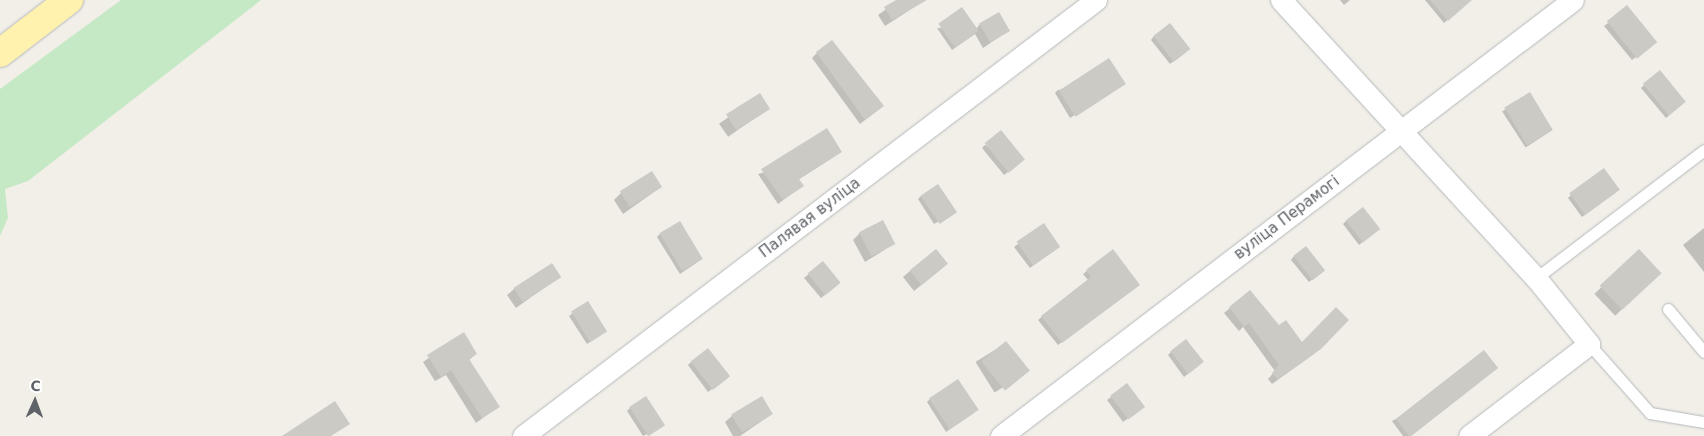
<!DOCTYPE html>
<html>
<head>
<meta charset="utf-8">
<style>
  body { margin:0 }
  #map { position:relative; width:1704px; height:436px; overflow:hidden; background:#f1efe8; font-family:"DejaVu Sans",sans-serif }
  div>[style] { position:absolute }
  .green>* { inset:0; background:#c5e8c5 }
  .shadow>* { inset:0; background:#0003; transform-origin:0 0 }
  .building>* { inset:0; background:#cccac5; transform-origin:0 0 }
  .roads { filter:drop-shadow(0 0 1px #b5b8bc) drop-shadow(0 0 1px #b5b8bc) }
  .lane>* { height:11px; margin:-5.5px; padding:0 5.5px; transform-origin:5.5px; border-radius:5.5px; background:#fff }
  .street>* { height:21px; margin:-10.5px; padding:0 10.5px; transform-origin:10.5px; border-radius:10.5px; background:#fff }
  .primary>* { height:28px; margin:-14px; padding:0 14px; transform-origin:14px; border-radius:14px; background:#fff2af }
  span { translate:-50% -50%; white-space:nowrap; text-align:center; line-height:1.15; -webkit-text-stroke:4px #fff; paint-order:stroke }
  .street-label { font-size:15px; color:#5f6368 }
  .north { position:absolute; left:10px; top:376px; width:50px; height:50px; -webkit-text-stroke:4px #fff; paint-order:stroke; rotate:2deg; font-size:14px; font-weight:700; line-height:20px; text-align:center; color:#5f6368 }
  .north::after { content:''; display:block; margin:auto; width:18px; height:22px; background:#5f6368; clip-path:polygon(50% 0,100% 100%,50% 72%,0 100%) }
</style>
</head>
<body>
<div id="map">
  <div class="green">
    <i style="clip-path:polygon(121px 0,261px 0,28px 181px,5px 189px,8px 218px,0 236px,0 89px)"></i>
  </div>
  <div class="shadow">
    <i style="clip-path:polygon(899px 0,922px 2px,885px 26px,878px 15px)"></i>
    <i style="clip-path:polygon(1340px 0,1350px 0,1344px 5px)"></i>
    <i style="clip-path:polygon(1425px 0,1456px 0,1459px 10px,1444px 23px)"></i>
    <i style="clip-path:polygon(1608px 23px,1652px 45px,1632px 60px,1604px 26px)"></i>
    <i style="clip-path:polygon(980px 24px,1008px 31px,983px 48px,975px 34px,952px 50px,937px 28px,976px 29px)"></i>
    <i style="clip-path:polygon(1154px 36px,1186px 52px,1170px 64px,1151px 40px)"></i>
    <i style="clip-path:polygon(817px 53px,883px 106px,860px 124px,812px 58px)"></i>
    <i style="clip-path:polygon(1124px 84px,1070px 118px,1055px 93px,1058px 90px)"></i>
    <i style="clip-path:polygon(1644px 85px,1681px 105px,1666px 118px,1641px 88px)"></i>
    <i style="left:1529px;top:94px;width:43px;height:32px;rotate:57deg"></i>
    <i style="left:760px;top:95px;width:16px;height:50px;rotate:55deg"></i>
    <i style="clip-path:polygon(985px 145px,1020px 163px,1004px 175px,982px 148px)"></i>
    <i style="clip-path:polygon(835px 156px,798px 180px,802px 186px,778px 204px,758px 174px)"></i>
    <i style="clip-path:polygon(661px 187px,623px 214px,614px 200px,621px 193px)"></i>
    <i style="clip-path:polygon(1615px 193px,1582px 217px,1568px 198px,1571px 195px)"></i>
    <i style="clip-path:polygon(921px 196px,955px 212px,934px 224px,918px 199px)"></i>
    <i style="clip-path:polygon(1346px 221px,1375px 232px,1359px 245px,1343px 224px)"></i>
    <i style="clip-path:polygon(1044px 225px,1055px 250px,1030px 268px,1014px 247px)"></i>
    <i style="clip-path:polygon(1704px 228px,1704px 272px,1683px 245px)"></i>
    <i style="clip-path:polygon(860px 233px,894px 244px,865px 262px,853px 240px)"></i>
    <i style="clip-path:polygon(660px 234px,702px 259px,680px 274px,657px 237px)"></i>
    <i style="clip-path:polygon(1112px 251px,1139px 285px,1058px 345px,1038px 320px,1088px 280px,1083px 274px)"></i>
    <i style="left:1639px;top:251px;width:30px;height:62px;rotate:46deg"></i>
    <i style="clip-path:polygon(1294px 256px,1321px 273px,1309px 282px,1291px 260px)"></i>
    <i style="clip-path:polygon(823px 262px,836px 286px,821px 298px,804px 278px)"></i>
    <i style="clip-path:polygon(947px 264px,914px 291px,903px 277px,910px 271px)"></i>
    <i style="clip-path:polygon(559px 277px,516px 308px,507px 295px,514px 289px)"></i>
    <i style="clip-path:polygon(1250px 291px,1278px 327px,1314px 354px,1272px 384px,1268px 379px,1275px 371px,1243px 327px,1239px 331px,1224px 313px)"></i>
    <i style="clip-path:polygon(587px 303px,602px 334px,587px 344px,569px 316px)"></i>
    <i style="clip-path:polygon(464px 334px,476px 354px,469px 360px,498px 407px,476px 423px,446px 375px,435px 381px,423px 362px)"></i>
    <i style="left:1006px;top:343px;width:36px;height:36px;rotate:58deg"></i>
    <i style="clip-path:polygon(1171px 352px,1199px 365px,1184px 377px,1168px 355px)"></i>
    <i style="clip-path:polygon(691px 362px,725px 380px,708px 392px,688px 365px)"></i>
    <i style="clip-path:polygon(1493px 371px,1409px 436px,1403px 436px,1392px 421px)"></i>
    <i style="clip-path:polygon(1127px 385px,1140px 410px,1123px 422px,1107px 400px)"></i>
    <i style="clip-path:polygon(930px 399px,974px 413px,946px 432px,927px 402px)"></i>
    <i style="clip-path:polygon(630px 408px,660px 428px,643px 436px,627px 411px)"></i>
    <i style="clip-path:polygon(772px 414px,740px 436px,733px 436px,725px 422px,732px 416px)"></i>
  </div>
  <div class="building">
    <i style="clip-path:polygon(896px 0,927px 0,892px 20px,884px 7px)"></i>
    <i style="clip-path:polygon(1430px 0,1472px 0,1448px 21px)"></i>
    <i style="left:1627px;top:5px;width:48px;height:26px;rotate:51deg"></i>
    <i style="left:962px;top:7px;width:29px;height:29px;rotate:55deg"></i>
    <i style="left:999px;top:12px;width:22px;height:23px;rotate:60deg"></i>
    <i style="left:1170px;top:23px;width:33px;height:21px;rotate:52deg"></i>
    <i style="clip-path:polygon(832px 40px,884px 106px,865px 120px,816px 52px)"></i>
    <i style="left:1109px;top:58px;width:31px;height:60px;rotate:57deg"></i>
    <i style="left:1660px;top:70px;width:41px;height:22px;rotate:51deg"></i>
    <i style="left:1530px;top:92px;width:44px;height:30px;rotate:59deg"></i>
    <i style="left:760px;top:93px;width:19px;height:40px;rotate:58deg"></i>
    <i style="clip-path:polygon(827px 128px,842px 152px,799px 179px,804px 186px,783px 200px,761px 169px)"></i>
    <i style="left:1001px;top:130px;width:38px;height:21px;rotate:51deg"></i>
    <i style="left:1604px;top:168px;width:27px;height:43px;rotate:54deg"></i>
    <i style="left:652px;top:171px;width:19px;height:38px;rotate:58deg"></i>
    <i style="left:938px;top:184px;width:34px;height:21px;rotate:56deg"></i>
    <i style="left:1363px;top:207px;width:28px;height:22px;rotate:52deg"></i>
    <i style="left:883px;top:220px;width:27px;height:27px;rotate:63deg"></i>
    <i style="left:680px;top:221px;width:44px;height:24px;rotate:59deg"></i>
    <i style="left:1044px;top:223px;width:29px;height:33px;rotate:56deg"></i>
    <i style="left:1306px;top:246px;width:31px;height:16px;rotate:52deg"></i>
    <i style="left:936px;top:249px;width:19px;height:34px;rotate:51deg"></i>
    <i style="clip-path:polygon(1113px 249px,1140px 285px,1062px 343px,1041px 316px,1091px 277px,1086px 270px)"></i>
    <i style="left:1639px;top:249px;width:33px;height:54px;rotate:47deg"></i>
    <i style="left:823px;top:261px;width:28px;height:20px;rotate:51deg"></i>
    <i style="left:552px;top:263px;width:17px;height:46px;rotate:57deg"></i>
    <i style="clip-path:polygon(1250px 290px,1279px 325px,1286px 320px,1302px 342px,1336px 307px,1349px 320px,1321px 349px,1278px 379px,1272px 373px,1279px 365px,1249px 323px,1244px 327px,1229px 307px)"></i>
    <i style="left:588px;top:301px;width:36px;height:20px;rotate:58deg"></i>
    <i style="clip-path:polygon(464px 332px,477px 354px,469px 359px,500px 407px,482px 418px,451px 370px,441px 377px,427px 355px)"></i>
    <i style="left:1186px;top:339px;width:29px;height:20px;rotate:52deg"></i>
    <i style="left:1006px;top:341px;width:38px;height:32px;rotate:51deg"></i>
    <i style="left:708px;top:348px;width:36px;height:22px;rotate:52deg"></i>
    <i style="left:1484px;top:350px;width:23px;height:112px;rotate:52deg"></i>
    <i style="left:958px;top:379px;width:37px;height:35px;rotate:56deg"></i>
    <i style="left:1127px;top:383px;width:30px;height:21px;rotate:53deg"></i>
    <i style="left:646px;top:396px;width:35px;height:20px;rotate:57deg"></i>
    <i style="left:762px;top:396px;width:21px;height:36px;rotate:59deg"></i>
    <i style="clip-path:polygon(335px 401px,350px 424px,331px 436px,282px 436px)"></i>
  </div>
  <div class="roads">
    <div class="lane">
      <i style="left:1536px;top:278px;width:211px;rotate:-37.3deg"></i>
      <i style="left:1668px;top:309px;width:56px;rotate:50.1deg"></i>
      <i style="left:1589px;top:344px;width:92px;rotate:48.5deg"></i>
      <i style="left:1650px;top:413px;width:55px;rotate:9.5deg"></i>
    </div>
    <div class="street">
      <i style="left:1281px;top:0;width:377px;rotate:47.5deg"></i>
      <i style="left:1536px;top:278px;width:85px;rotate:51.2deg"></i>
      <i style="left:1589px;top:344px;width:151px;rotate:142.5deg"></i>
      <i style="left:523px;top:436px;width:720px;rotate:-37.27deg"></i>
      <i style="left:1001px;top:436px;width:719px;rotate:-37.32deg"></i>
    </div>
    <div class="primary">
      <i style="left:0;top:53px;width:87px;rotate:-37.5deg"></i>
    </div>
  </div>
  <div class="street-label">
    <span style="left:810px;top:218px;rotate:-37deg">Палявая вуліца</span>
    <span style="left:1287px;top:218px;rotate:-37deg">вуліца Перамогі</span>
  </div>
  <div class="north">С</div>
</div>
</body>
</html>
